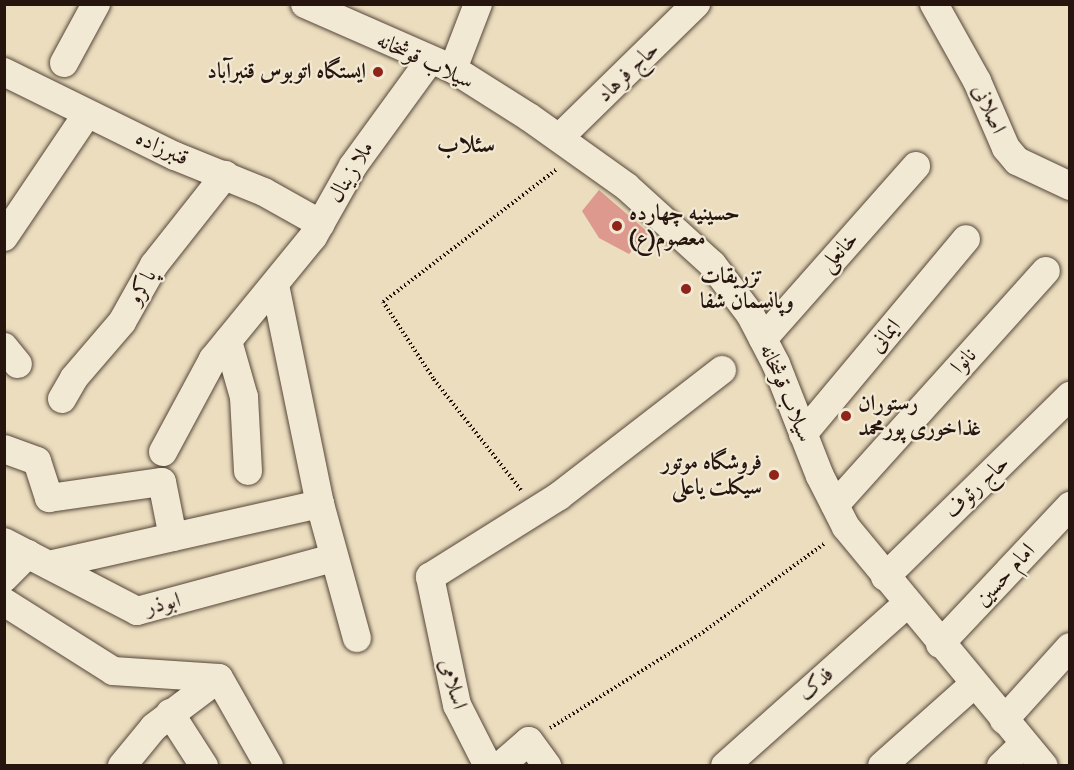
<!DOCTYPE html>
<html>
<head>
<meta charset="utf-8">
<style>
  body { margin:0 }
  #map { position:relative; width:1074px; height:770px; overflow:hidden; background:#ebddbe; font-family:"IM FELL DW Pica",Amiri,serif }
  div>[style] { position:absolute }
  .building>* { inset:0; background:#dd998d }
  .path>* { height:4px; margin-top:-2px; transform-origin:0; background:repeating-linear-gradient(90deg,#25150e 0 1.5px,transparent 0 4.5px) }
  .roads { filter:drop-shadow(0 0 2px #56473a) drop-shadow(0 0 2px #56473a) }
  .minor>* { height:28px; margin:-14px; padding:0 14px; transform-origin:14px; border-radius:14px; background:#f2e9d5 }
  .dots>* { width:16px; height:16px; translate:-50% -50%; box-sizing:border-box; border:3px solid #f2e9d5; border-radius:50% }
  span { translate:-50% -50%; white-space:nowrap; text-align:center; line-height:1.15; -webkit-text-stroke:4.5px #f2e9d5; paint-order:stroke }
  .street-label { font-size:22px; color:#25150e }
  .poi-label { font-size:22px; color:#25150e; font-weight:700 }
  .right { translate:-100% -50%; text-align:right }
  .left { translate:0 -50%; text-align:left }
  .neighbourhood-label { font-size:24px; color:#25150e; font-weight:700 }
  .frame { position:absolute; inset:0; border:6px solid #25150e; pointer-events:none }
</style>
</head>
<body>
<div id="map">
  <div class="building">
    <i style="clip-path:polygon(599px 190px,649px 233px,629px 254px,599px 238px,582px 211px)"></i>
  </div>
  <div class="path">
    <i style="left:521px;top:490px;width:142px;rotate:-128.2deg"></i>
    <i style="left:433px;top:378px;width:91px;rotate:-123.3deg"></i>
    <i style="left:383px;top:302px;width:220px;rotate:-37.4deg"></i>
    <i style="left:550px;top:728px;width:176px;rotate:-32deg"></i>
    <i style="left:699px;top:635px;width:156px;rotate:-36.1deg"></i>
  </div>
  <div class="roads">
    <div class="minor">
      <i style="left:305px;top:4px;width:162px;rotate:23.7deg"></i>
      <i style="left:453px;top:69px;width:90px;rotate:32.3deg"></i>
      <i style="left:529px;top:117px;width:120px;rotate:35.5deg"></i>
      <i style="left:627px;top:187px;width:115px;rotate:42.2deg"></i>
      <i style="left:712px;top:264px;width:63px;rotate:52.8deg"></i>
      <i style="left:750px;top:314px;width:56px;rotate:62.5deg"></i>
      <i style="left:776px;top:364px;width:120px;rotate:68.6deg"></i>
      <i style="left:820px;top:476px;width:57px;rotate:63deg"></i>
      <i style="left:846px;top:527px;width:310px;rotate:50.4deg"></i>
      <i style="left:934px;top:4px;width:88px;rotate:60.8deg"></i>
      <i style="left:977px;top:81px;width:73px;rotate:66.6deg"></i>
      <i style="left:1006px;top:148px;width:17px;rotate:50deg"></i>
      <i style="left:1017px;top:161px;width:59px;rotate:25.3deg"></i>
      <i style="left:64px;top:63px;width:67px;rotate:-61.5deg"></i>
      <i style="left:453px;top:69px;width:70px;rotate:-69deg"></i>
      <i style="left:4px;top:72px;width:191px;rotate:26.2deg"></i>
      <i style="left:175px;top:156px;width:96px;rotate:22deg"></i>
      <i style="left:264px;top:192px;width:65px;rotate:29.3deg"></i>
      <i style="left:559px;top:138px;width:192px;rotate:-44.4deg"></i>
      <i style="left:4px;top:237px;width:148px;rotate:-56deg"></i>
      <i style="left:275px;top:285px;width:224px;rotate:78.4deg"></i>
      <i style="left:320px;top:504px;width:139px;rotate:74.6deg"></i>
      <i style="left:763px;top:339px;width:231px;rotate:-48.5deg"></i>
      <i style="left:228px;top:341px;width:58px;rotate:74.1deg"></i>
      <i style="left:244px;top:397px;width:74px;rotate:86.9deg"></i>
      <i style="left:4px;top:347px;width:22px;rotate:51deg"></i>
      <i style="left:62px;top:399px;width:24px;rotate:-60deg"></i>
      <i style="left:74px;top:378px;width:74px;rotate:-49.4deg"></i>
      <i style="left:122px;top:322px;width:65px;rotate:-60.7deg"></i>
      <i style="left:154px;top:265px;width:115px;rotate:-51.7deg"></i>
      <i style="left:803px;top:434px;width:254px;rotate:-50.1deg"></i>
      <i style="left:4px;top:449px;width:35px;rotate:20deg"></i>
      <i style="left:37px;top:461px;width:39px;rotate:72deg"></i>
      <i style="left:49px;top:498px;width:114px;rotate:-8.1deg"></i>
      <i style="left:162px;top:482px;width:56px;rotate:78.7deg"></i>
      <i style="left:163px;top:452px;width:106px;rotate:-61.7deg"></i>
      <i style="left:213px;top:359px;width:158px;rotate:-50.7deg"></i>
      <i style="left:313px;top:237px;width:81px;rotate:-60.6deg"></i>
      <i style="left:353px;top:166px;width:131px;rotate:-54deg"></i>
      <i style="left:835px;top:505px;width:315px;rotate:-48deg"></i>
      <i style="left:4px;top:542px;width:150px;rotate:27.4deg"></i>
      <i style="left:137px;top:611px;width:204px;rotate:-15.1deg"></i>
      <i style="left:49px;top:565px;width:278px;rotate:-12.7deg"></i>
      <i style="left:885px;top:577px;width:259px;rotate:-44.4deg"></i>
      <i style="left:4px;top:578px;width:34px;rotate:-45deg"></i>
      <i style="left:4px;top:602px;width:129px;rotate:32.3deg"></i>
      <i style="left:113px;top:671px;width:106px;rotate:3.8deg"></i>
      <i style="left:940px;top:644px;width:190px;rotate:-46.7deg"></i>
      <i style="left:170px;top:713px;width:63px;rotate:57.3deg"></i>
      <i style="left:1004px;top:720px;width:98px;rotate:-47.9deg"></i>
      <i style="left:122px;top:766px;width:50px;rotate:-50.6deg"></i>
      <i style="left:154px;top:727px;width:81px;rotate:-37deg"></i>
      <i style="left:219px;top:678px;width:101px;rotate:60.4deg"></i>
      <i style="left:488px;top:766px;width:68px;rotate:-116.9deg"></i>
      <i style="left:457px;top:705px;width:131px;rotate:-101.9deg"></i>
      <i style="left:430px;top:577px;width:152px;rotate:-32.1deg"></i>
      <i style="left:559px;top:496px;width:206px;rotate:-37.7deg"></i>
      <i style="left:500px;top:766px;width:38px;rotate:-41deg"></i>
      <i style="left:529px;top:741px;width:31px;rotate:54deg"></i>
      <i style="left:725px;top:766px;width:245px;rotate:-41.7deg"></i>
      <i style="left:882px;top:766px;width:123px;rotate:-41.7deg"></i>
      <i style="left:1001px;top:766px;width:32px;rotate:-44deg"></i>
    </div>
  </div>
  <div class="dots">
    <i style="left:378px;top:72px;background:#8f2418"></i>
    <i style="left:617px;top:226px;background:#8f2418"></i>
    <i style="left:686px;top:289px;background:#8f2418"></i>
    <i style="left:846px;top:416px;background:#8f2418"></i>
    <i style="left:774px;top:475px;background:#8f2418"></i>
  </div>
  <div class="street-label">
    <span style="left:425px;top:61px;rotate:25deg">سیلاب قوشخانه</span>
    <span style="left:628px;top:72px;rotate:-44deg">حاج فرهاد</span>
    <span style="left:989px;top:109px;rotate:66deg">اصلانی</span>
    <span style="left:162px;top:148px;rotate:25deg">قنبرزاده</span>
    <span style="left:351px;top:172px;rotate:-59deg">ملا زینال</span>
    <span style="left:839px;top:252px;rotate:-48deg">خانعلی</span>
    <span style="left:142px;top:287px;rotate:-60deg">پاکرو</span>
    <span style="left:885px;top:336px;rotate:-50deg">ایمانی</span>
    <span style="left:964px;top:361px;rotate:-48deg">نانوا</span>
    <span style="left:786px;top:393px;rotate:67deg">سیلاب قوشخانه</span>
    <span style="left:977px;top:487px;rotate:-44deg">حاج رئوف</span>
    <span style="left:1005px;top:575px;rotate:-47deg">امام حسین</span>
    <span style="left:163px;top:604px;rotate:-14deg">ابوذر</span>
    <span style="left:453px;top:684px;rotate:74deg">اسلامی</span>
    <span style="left:816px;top:684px;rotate:-42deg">فدک</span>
  </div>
  <div class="poi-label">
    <span class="right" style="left:366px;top:72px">ایستگاه اتوبوس قنبرآباد</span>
    <span class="left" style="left:629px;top:226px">حسینیه چهارده<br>معصوم(ع)</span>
    <span class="left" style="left:700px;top:289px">تزریقات<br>وپانسمان شفا</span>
    <span class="left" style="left:858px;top:416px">رستوران<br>غذاخوری پورمحمد</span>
    <span class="right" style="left:762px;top:475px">فروشگاه موتور<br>سیکلت یاعلی</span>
  </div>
  <div class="neighbourhood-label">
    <span style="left:466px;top:146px">سئلاب</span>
  </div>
  <div class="frame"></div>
</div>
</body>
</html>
